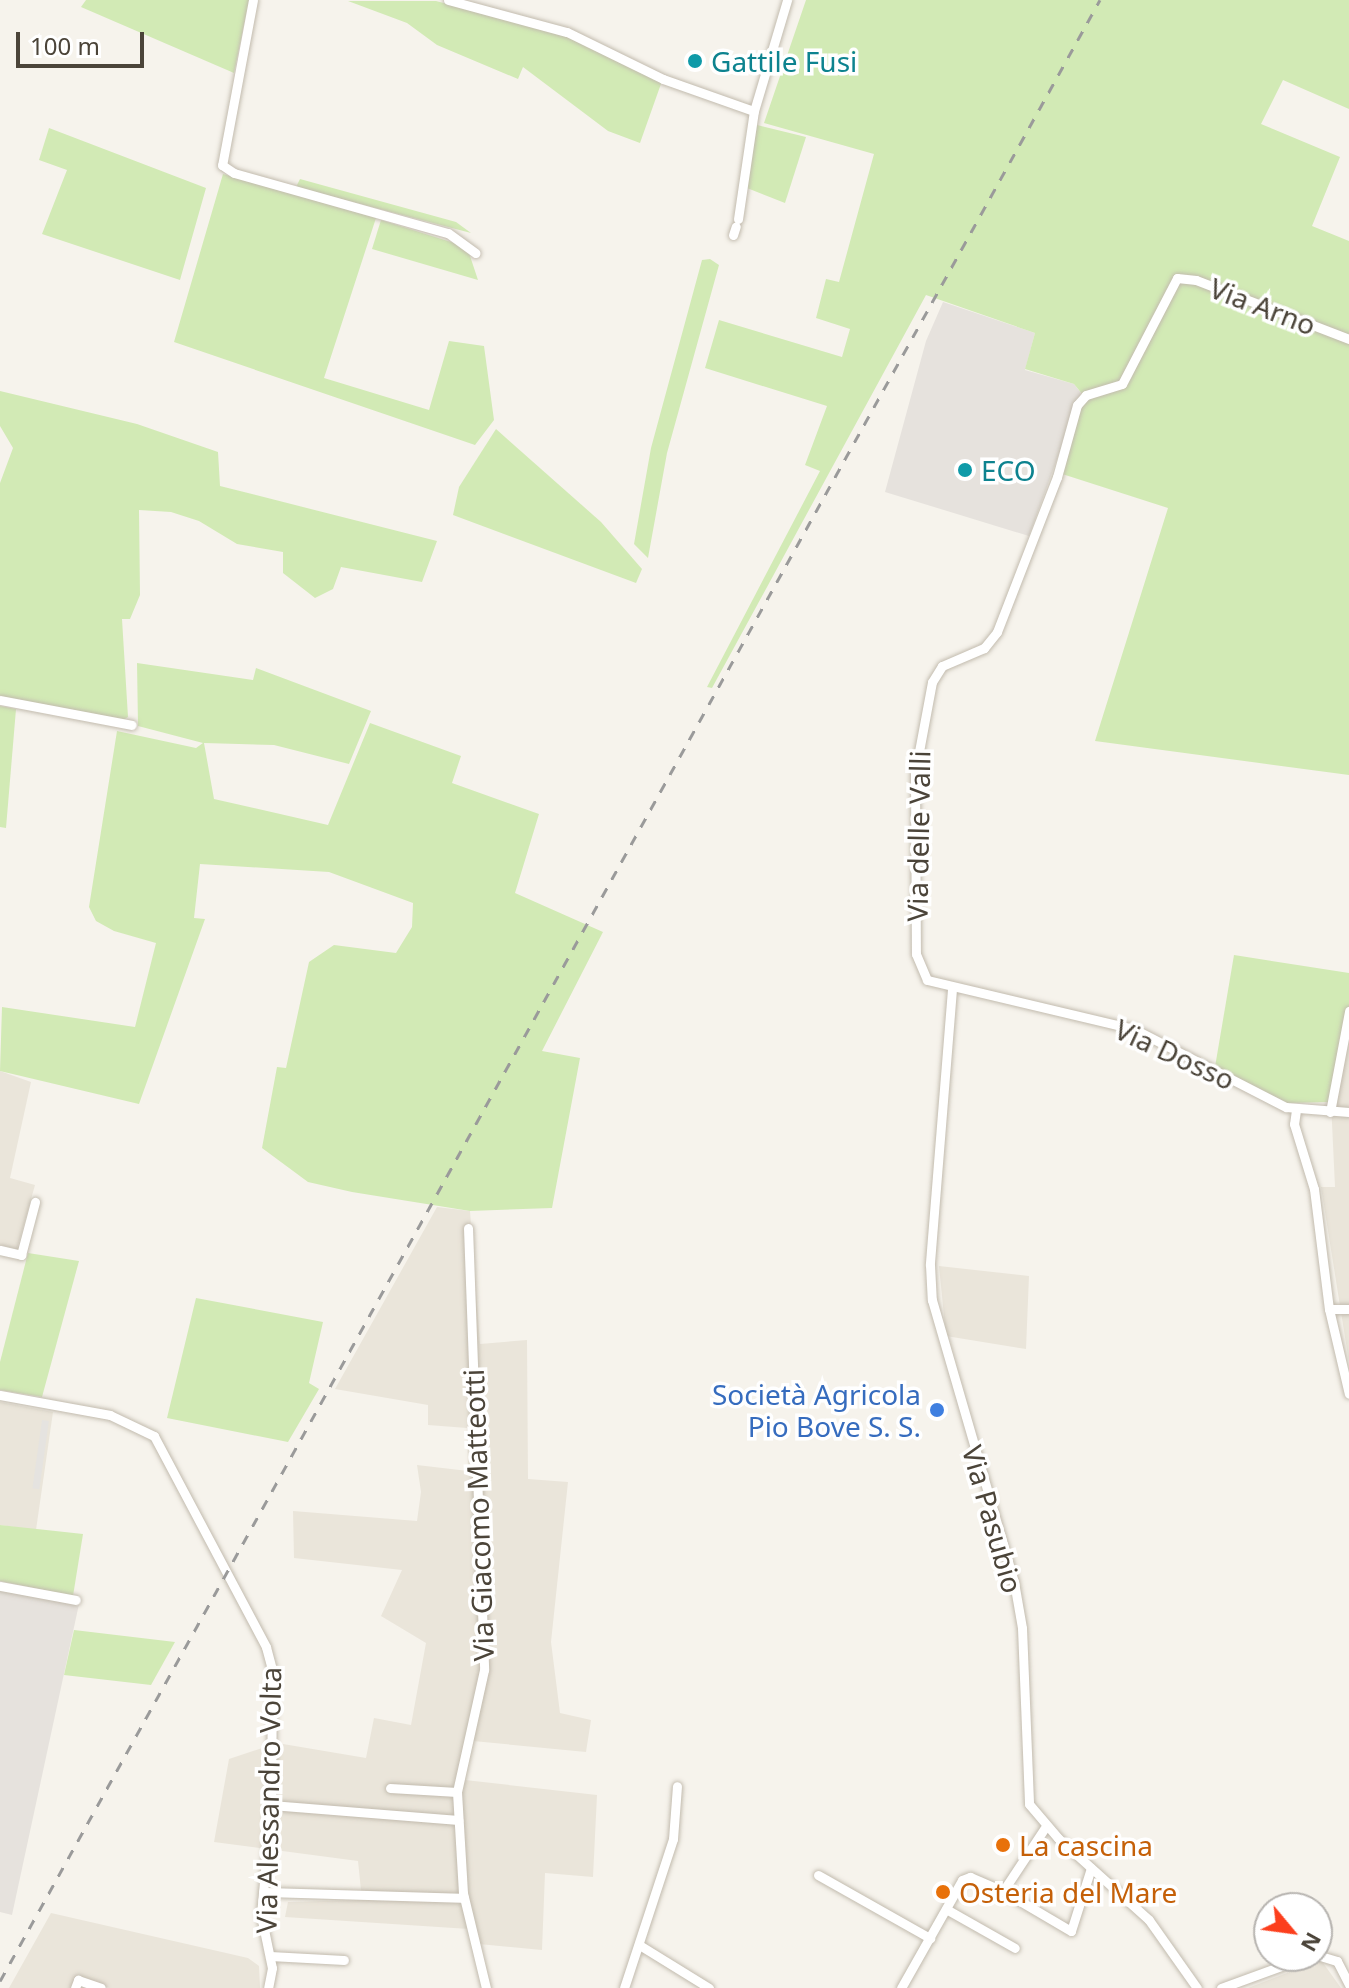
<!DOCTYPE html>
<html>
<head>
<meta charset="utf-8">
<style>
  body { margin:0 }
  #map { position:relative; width:1349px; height:1988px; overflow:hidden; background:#f6f3ec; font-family:"Noto Sans",sans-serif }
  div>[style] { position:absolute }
  .residential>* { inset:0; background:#eae5da }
  .industrial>* { inset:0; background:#e6e2dd }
  .green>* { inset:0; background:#d2eab5 }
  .parking>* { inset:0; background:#e5e3e0; transform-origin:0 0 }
  .roads { filter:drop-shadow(0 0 2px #c2bbae) drop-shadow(0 0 2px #c2bbae) }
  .minor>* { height:9px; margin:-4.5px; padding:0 4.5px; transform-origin:4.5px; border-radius:4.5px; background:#fff }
  .rail>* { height:3px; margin-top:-1.5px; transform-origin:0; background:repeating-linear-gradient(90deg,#9a9a9a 0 10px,transparent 0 20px) }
  .dots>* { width:22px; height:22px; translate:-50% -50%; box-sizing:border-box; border:4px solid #fff; border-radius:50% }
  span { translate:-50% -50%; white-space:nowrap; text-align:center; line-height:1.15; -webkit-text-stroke:7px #fff; paint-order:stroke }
  .culture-label { font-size:28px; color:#0d838f }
  .left { translate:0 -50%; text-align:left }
  .street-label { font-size:28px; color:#4b4439 }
  .shop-label { font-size:28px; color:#366cbe }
  .right { translate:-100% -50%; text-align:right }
  .food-label { font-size:28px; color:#c56008 }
  .north { position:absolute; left:1253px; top:1892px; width:80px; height:80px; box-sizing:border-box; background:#fff; border:2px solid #b7b4b0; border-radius:50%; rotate:119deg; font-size:22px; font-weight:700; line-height:32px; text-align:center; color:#4b4439 }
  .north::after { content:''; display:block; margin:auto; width:28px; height:36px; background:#fc3f1d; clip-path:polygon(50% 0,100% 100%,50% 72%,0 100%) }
  .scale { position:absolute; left:16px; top:32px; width:128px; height:36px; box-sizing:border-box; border:4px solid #4b4439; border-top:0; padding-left:10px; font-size:24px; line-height:28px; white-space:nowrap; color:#4b4439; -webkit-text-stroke:6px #fff; paint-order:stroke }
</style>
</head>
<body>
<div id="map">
  <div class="residential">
    <i style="clip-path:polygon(1349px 1026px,1349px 1362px,1321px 1187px,1335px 1187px,1331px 1102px)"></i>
    <i style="clip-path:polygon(0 1071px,31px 1082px,10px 1178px,35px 1185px,17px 1249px,0 1245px)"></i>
    <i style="clip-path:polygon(437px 1207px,470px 1211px,480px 1344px,527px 1340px,528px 1479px,568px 1482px,551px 1642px,560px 1713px,591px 1720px,586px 1752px,473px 1741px,465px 1780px,597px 1795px,593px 1877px,545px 1873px,542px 1950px,479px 1944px,469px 1929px,285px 1917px,288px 1902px,362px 1900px,358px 1861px,214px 1842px,229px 1759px,277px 1743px,366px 1758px,374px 1718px,411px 1725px,426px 1643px,381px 1616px,402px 1570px,294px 1558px,293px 1511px,417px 1521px,421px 1492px,417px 1465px,468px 1471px,467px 1428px,428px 1425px,428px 1405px,335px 1389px)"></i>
    <i style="clip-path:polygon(939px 1266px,1029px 1276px,1026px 1349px,946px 1336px)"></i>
    <i style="clip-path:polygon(0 1402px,53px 1412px,36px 1530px,0 1525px)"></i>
    <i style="clip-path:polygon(51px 1913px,248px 1958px,259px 1966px,260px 1988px,109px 1988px,77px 1975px,71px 1988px,9px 1988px)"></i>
    <i style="clip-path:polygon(1321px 1960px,1341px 1988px,1248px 1988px)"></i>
  </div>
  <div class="industrial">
    <i style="clip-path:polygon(943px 302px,1035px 333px,1025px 370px,1074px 384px,1081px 393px,1029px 536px,885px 492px,926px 341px)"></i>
    <i style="clip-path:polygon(0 1589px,79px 1604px,12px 1915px,0 1912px)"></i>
  </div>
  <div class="green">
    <i style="clip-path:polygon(86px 0,249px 0,234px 73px,81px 7px)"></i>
    <i style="clip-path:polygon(806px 0,1349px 0,1349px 109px,1283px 80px,1261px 124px,1340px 157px,1312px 226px,1349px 241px,1349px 775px,1095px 741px,1168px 508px,1056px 472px,1083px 395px,1074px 384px,1025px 369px,1035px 333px,926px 295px,712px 688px,707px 687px,820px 471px,805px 465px,827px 406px,705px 368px,719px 320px,842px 357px,850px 329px,816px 318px,826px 279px,839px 282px,874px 154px,764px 123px)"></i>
    <i style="clip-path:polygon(348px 1px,436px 1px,568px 36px,662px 81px,640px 143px,608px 131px,523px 67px,518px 79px,437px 45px,407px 23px)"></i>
    <i style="clip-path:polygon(757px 125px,806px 137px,785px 203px,747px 188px)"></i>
    <i style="clip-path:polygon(49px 128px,206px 188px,180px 280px,42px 234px,67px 170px,39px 160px)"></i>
    <i style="clip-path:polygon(223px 174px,376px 218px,324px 378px,429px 410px,449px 341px,484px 346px,494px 420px,475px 445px,174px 342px)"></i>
    <i style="clip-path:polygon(300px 179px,456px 222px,471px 233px,296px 187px)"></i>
    <i style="clip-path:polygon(381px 220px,467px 247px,478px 280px,372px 249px)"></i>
    <i style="clip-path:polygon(710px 259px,719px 265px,667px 453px,648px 558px,634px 544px,651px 448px,702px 260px)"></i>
    <i style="clip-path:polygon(0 391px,137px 424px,218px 452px,220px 486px,437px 541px,422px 582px,341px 567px,333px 589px,315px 598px,283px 573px,283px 552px,237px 544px,199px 521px,171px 512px,139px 510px,140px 595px,130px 619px,122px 619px,128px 717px,122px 721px,0 701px,0 483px,13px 448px,0 426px)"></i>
    <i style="clip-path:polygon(496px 429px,601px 522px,642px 569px,636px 583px,453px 515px,459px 487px)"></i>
    <i style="clip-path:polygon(137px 663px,253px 680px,256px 668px,371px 711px,349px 764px,274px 745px,204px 743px,214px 799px,328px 825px,370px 723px,461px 756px,452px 783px,539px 814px,515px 893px,603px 932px,542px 1051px,580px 1058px,552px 1208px,470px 1211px,352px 1192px,308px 1182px,262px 1148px,277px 1067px,286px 1068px,309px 962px,334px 945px,396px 953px,412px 927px,413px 903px,329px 872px,200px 864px,194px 918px,205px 919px,139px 1104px,0 1071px,2px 1007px,135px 1027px,156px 943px,114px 931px,96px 921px,89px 907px,117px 731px,196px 748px,203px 743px,138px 726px)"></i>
    <i style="clip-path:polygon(0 706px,16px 709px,6px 828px,0 827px)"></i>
    <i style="clip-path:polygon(1234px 955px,1349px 973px,1349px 1027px,1331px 1102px,1287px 1103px,1215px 1067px)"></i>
    <i style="clip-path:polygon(28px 1253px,79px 1261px,42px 1397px,0 1390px,0 1362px)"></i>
    <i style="clip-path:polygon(196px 1298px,323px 1322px,309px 1383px,319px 1389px,288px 1442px,167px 1418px)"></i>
    <i style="clip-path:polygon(0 1525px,83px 1534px,73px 1596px,0 1581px)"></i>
    <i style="clip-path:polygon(74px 1630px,175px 1642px,151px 1685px,64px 1675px)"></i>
  </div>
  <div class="parking">
    <i style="left:42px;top:1420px;width:7px;height:69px;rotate:8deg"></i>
  </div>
  <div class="roads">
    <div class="minor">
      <i style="left:253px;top:0;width:168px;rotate:100.6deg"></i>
      <i style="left:222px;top:165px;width:14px;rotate:34deg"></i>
      <i style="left:234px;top:173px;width:222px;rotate:15.7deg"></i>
      <i style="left:448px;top:233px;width:34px;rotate:36deg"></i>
      <i style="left:448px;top:0;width:123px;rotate:15.1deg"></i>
      <i style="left:567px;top:32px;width:107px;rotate:26.1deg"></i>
      <i style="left:663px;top:79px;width:96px;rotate:19.4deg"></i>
      <i style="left:738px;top:219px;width:109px;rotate:-81.6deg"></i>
      <i style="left:754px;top:111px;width:116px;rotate:-73.4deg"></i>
      <i style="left:733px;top:235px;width:9px;rotate:-72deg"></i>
      <i style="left:1349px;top:339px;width:164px;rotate:-158.9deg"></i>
      <i style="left:1196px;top:280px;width:19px;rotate:-174deg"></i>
      <i style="left:1177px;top:278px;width:119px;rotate:117.4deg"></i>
      <i style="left:1122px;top:384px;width:38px;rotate:163deg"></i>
      <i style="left:1086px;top:395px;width:13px;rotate:132deg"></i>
      <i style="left:1077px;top:405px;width:75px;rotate:105.5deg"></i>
      <i style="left:1057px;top:477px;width:166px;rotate:111.2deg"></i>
      <i style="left:997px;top:632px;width:21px;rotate:129deg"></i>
      <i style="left:984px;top:648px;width:46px;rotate:156.8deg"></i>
      <i style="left:942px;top:666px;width:19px;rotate:122deg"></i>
      <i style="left:932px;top:682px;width:93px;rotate:100.6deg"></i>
      <i style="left:915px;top:773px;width:181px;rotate:89.7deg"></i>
      <i style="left:916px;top:954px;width:28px;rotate:67deg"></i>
      <i style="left:927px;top:980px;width:213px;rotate:13.3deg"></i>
      <i style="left:1134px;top:1029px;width:171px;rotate:27.2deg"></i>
      <i style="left:1286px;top:1107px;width:63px;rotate:4.5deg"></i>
      <i style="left:0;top:700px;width:134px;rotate:10.7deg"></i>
      <i style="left:952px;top:989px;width:277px;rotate:94.6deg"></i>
      <i style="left:930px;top:1265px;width:35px;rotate:87deg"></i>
      <i style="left:932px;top:1300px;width:294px;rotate:73.8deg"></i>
      <i style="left:1014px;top:1582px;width:47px;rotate:80.1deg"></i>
      <i style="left:1022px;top:1628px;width:176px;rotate:87.7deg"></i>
      <i style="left:1029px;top:1804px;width:45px;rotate:49.5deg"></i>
      <i style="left:1058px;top:1838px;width:122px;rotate:42deg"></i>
      <i style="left:1149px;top:1920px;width:83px;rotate:54.8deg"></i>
      <i style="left:1296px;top:1110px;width:14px;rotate:98deg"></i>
      <i style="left:1294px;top:1124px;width:68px;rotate:72.9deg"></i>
      <i style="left:1314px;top:1189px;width:121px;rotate:82.9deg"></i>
      <i style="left:1329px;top:1309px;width:87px;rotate:76.8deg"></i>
      <i style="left:1330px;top:1112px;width:103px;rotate:-79.3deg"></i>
      <i style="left:468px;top:1228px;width:442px;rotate:87.9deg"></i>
      <i style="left:484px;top:1670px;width:125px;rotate:102.5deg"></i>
      <i style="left:457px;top:1792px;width:101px;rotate:86.6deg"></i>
      <i style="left:463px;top:1893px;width:98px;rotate:76.4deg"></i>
      <i style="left:0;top:1250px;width:22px;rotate:13deg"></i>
      <i style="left:21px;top:1255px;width:55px;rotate:-75.2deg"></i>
      <i style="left:1329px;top:1309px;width:20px"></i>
      <i style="left:0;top:1395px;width:112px;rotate:10.3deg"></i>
      <i style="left:110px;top:1415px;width:49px;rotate:25.5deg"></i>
      <i style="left:154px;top:1436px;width:239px;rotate:62deg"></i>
      <i style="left:266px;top:1647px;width:24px;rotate:75deg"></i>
      <i style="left:272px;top:1670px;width:135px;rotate:90.4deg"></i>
      <i style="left:271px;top:1805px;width:110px;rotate:95.2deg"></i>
      <i style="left:261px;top:1915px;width:54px;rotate:78.3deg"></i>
      <i style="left:272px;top:1968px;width:20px;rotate:101deg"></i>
      <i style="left:0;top:1586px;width:77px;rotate:10.4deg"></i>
      <i style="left:390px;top:1788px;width:67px;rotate:3.4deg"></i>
      <i style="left:271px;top:1805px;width:188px;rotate:4.6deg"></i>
      <i style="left:818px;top:1875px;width:129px;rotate:29.4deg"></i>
      <i style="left:1003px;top:1891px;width:78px;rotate:-56.5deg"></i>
      <i style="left:263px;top:1892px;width:201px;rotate:1.7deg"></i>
      <i style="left:946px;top:1909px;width:79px;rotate:29.5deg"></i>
      <i style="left:641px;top:1946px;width:80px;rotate:31.7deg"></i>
      <i style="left:1317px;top:1955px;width:21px;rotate:17deg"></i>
      <i style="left:1337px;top:1961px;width:27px;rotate:63deg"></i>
      <i style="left:270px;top:1956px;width:74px;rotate:3.1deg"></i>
      <i style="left:75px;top:1988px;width:9px;rotate:-69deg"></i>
      <i style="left:78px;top:1980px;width:24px;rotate:19deg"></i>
      <i style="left:624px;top:1988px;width:157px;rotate:-71.8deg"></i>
      <i style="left:673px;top:1839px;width:53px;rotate:-85.7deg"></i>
      <i style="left:901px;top:1988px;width:124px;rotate:-60.5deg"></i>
      <i style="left:962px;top:1880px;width:9px;rotate:-21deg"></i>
      <i style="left:970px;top:1877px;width:36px;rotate:23deg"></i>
      <i style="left:1003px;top:1891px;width:79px;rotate:30.5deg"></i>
      <i style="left:1071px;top:1931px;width:66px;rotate:-72.4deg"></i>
      <i style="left:1221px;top:1988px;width:94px;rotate:-20deg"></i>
    </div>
  </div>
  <div class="rail">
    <i style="left:0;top:1981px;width:2266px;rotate:-60.96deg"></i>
  </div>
  <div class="dots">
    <i style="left:695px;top:61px;background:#0f9aa8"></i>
    <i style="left:965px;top:470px;background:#0f9aa8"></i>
    <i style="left:937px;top:1410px;background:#3f7fe0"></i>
    <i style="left:1003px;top:1845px;background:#e8710a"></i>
    <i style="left:943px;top:1892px;background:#e8710a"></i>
  </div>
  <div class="culture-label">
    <span class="left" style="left:711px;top:61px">Gattile Fusi</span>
    <span class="left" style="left:981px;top:470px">ECO</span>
  </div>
  <div class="street-label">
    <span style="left:1263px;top:306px;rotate:21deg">Via Arno</span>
    <span style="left:918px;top:836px;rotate:-89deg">Via delle Valli</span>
    <span style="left:1175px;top:1054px;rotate:25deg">Via Dosso</span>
    <span style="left:478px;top:1515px;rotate:-92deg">Via Giacomo Matteotti</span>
    <span style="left:993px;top:1519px;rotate:74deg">Via Pasubio</span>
    <span style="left:268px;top:1800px;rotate:-89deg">Via Alessandro Volta</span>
  </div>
  <div class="shop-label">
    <span class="right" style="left:921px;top:1410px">Società Agricola<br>Pio Bove S. S.</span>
  </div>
  <div class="food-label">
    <span class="left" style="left:1019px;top:1845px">La cascina</span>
    <span class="left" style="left:959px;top:1892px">Osteria del Mare</span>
  </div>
  <div class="north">N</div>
  <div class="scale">100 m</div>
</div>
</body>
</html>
